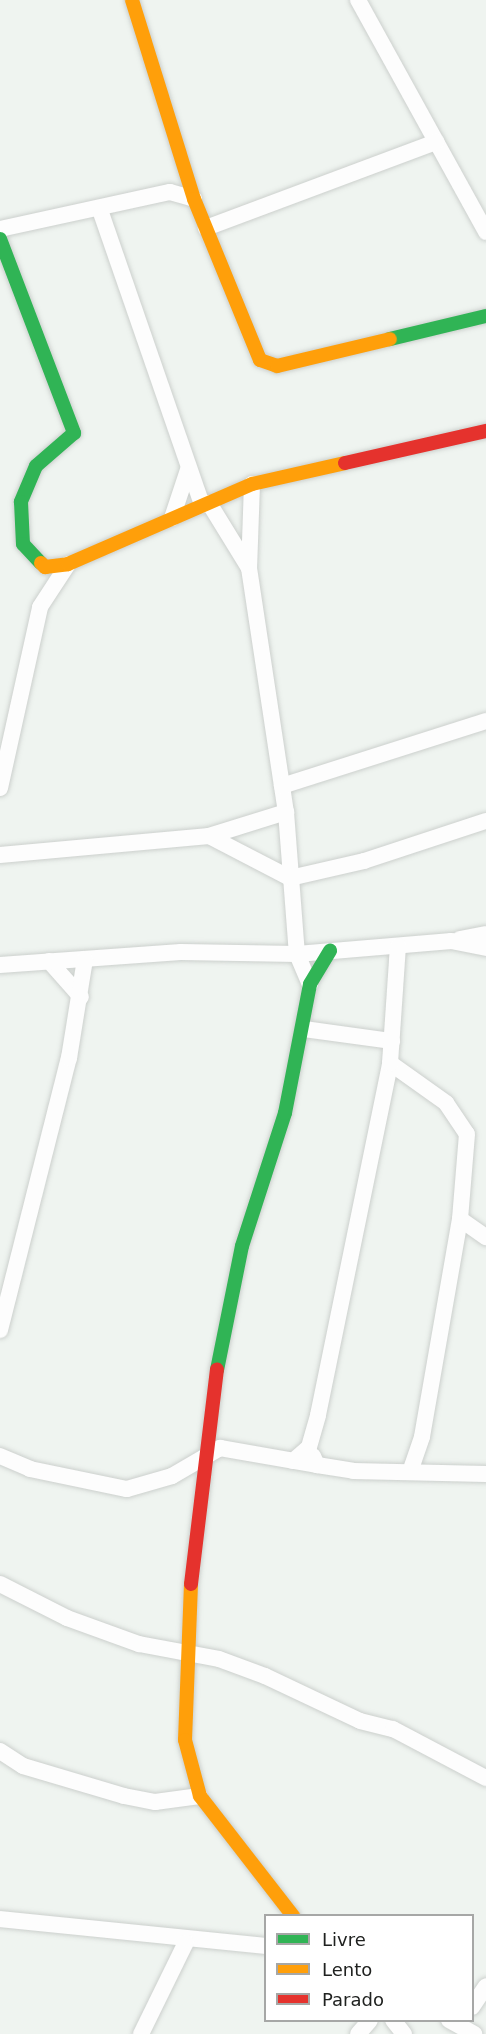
<!DOCTYPE html>
<html>
<head>
<meta charset="utf-8">
<style>
  body { margin:0 }
  #map { position:relative; width:486px; height:2034px; overflow:hidden; background:#eff4f0; font-family:"DejaVu Sans",sans-serif }
  div>[style] { position:absolute }
  .roads { filter:drop-shadow(0 0 2px #ccd0cd) drop-shadow(0 0 2px #ccd0cd) }
  .street>* { height:16px; margin:-8px; padding:0 8px; transform-origin:8px; border-radius:8px; background:#fdfdfd }
  .fast>* { height:14px; margin:-7px; padding:0 7px; transform-origin:7px; border-radius:7px; background:#30b455 }
  .slow>* { height:14px; margin:-7px; padding:0 7px; transform-origin:7px; border-radius:7px; background:#ff9f0a }
  .jam>* { height:14px; margin:-7px; padding:0 7px; transform-origin:7px; border-radius:7px; background:#e5322d }
  span { translate:-50% -50%; white-space:nowrap; text-align:center; line-height:1.15; -webkit-text-stroke:4.5px #fff; paint-order:stroke }
  .legend { position:absolute; left:264px; top:1914px; width:210px; height:108px; box-sizing:border-box; background:#fff; border:2px solid #a6a7a6; margin:0; padding:8px 10px; list-style:none; font-size:18px; color:#202220 }
  .legend li { display:flex; align-items:center; gap:12px; height:30px }
  .legend b { width:30px; border:2px solid #a6a7a6 }
</style>
</head>
<body>
<div id="map">
  <div class="roads">
    <div class="street">
      <i style="left:358px;top:0;width:265px;rotate:61.1deg"></i>
      <i style="left:100px;top:210px;width:312px;rotate:70.9deg"></i>
      <i style="left:206px;top:228px;width:246px;rotate:-20.5deg"></i>
      <i style="left:0;top:229px;width:174px;rotate:-12.3deg"></i>
      <i style="left:170px;top:192px;width:25px;rotate:16deg"></i>
      <i style="left:252px;top:484px;width:84px;rotate:92deg"></i>
      <i style="left:249px;top:568px;width:247px;rotate:81.4deg"></i>
      <i style="left:286px;top:812px;width:142px;rotate:85.6deg"></i>
      <i style="left:297px;top:954px;width:33px;rotate:67deg"></i>
      <i style="left:209px;top:503px;width:76px;rotate:58.4deg"></i>
      <i style="left:172px;top:518px;width:51px;rotate:-71.6deg"></i>
      <i style="left:282px;top:786px;width:214px;rotate:-17.7deg"></i>
      <i style="left:0;top:788px;width:185px;rotate:-77.5deg"></i>
      <i style="left:40px;top:607px;width:51px;rotate:-56.9deg"></i>
      <i style="left:209px;top:836px;width:91px;rotate:27.4deg"></i>
      <i style="left:290px;top:878px;width:76px;rotate:-12.9deg"></i>
      <i style="left:364px;top:861px;width:128px;rotate:-18.2deg"></i>
      <i style="left:0;top:855px;width:210px;rotate:-5.2deg"></i>
      <i style="left:209px;top:836px;width:81px;rotate:-17.3deg"></i>
      <i style="left:460px;top:939px;width:26px;rotate:-11deg"></i>
      <i style="left:49px;top:961px;width:48px;rotate:48.4deg"></i>
      <i style="left:0;top:965px;width:181px;rotate:-4.1deg"></i>
      <i style="left:181px;top:952px;width:116px;rotate:1deg"></i>
      <i style="left:297px;top:954px;width:155px;rotate:-4.8deg"></i>
      <i style="left:451px;top:941px;width:36px;rotate:11deg"></i>
      <i style="left:304px;top:1029px;width:89px;rotate:7.8deg"></i>
      <i style="left:390px;top:1063px;width:69px;rotate:35.5deg"></i>
      <i style="left:446px;top:1103px;width:37px;rotate:56deg"></i>
      <i style="left:467px;top:1134px;width:85px;rotate:94.7deg"></i>
      <i style="left:460px;top:1219px;width:221px;rotate:99.9deg"></i>
      <i style="left:422px;top:1437px;width:37px;rotate:109deg"></i>
      <i style="left:460px;top:1219px;width:32px;rotate:35deg"></i>
      <i style="left:0;top:1330px;width:281px;rotate:-75.8deg"></i>
      <i style="left:69px;top:1058px;width:100px;rotate:-80.8deg"></i>
      <i style="left:0;top:1456px;width:33px;rotate:23deg"></i>
      <i style="left:30px;top:1469px;width:99px;rotate:11.7deg"></i>
      <i style="left:127px;top:1489px;width:47px;rotate:-16.1deg"></i>
      <i style="left:172px;top:1476px;width:56px;rotate:-30.3deg"></i>
      <i style="left:220px;top:1448px;width:98px;rotate:9.9deg"></i>
      <i style="left:313px;top:1456px;width:10px;rotate:66deg"></i>
      <i style="left:317px;top:1465px;width:36px;rotate:9deg"></i>
      <i style="left:353px;top:1471px;width:133px;rotate:1.3deg"></i>
      <i style="left:293px;top:1461px;width:21px;rotate:-41deg"></i>
      <i style="left:309px;top:1447px;width:33px;rotate:-74deg"></i>
      <i style="left:318px;top:1415px;width:359px;rotate:-78.4deg"></i>
      <i style="left:390px;top:1063px;width:117px;rotate:-86.1deg"></i>
      <i style="left:0;top:1584px;width:75px;rotate:26.9deg"></i>
      <i style="left:67px;top:1618px;width:77px;rotate:19.9deg"></i>
      <i style="left:139px;top:1644px;width:81px;rotate:10.6deg"></i>
      <i style="left:219px;top:1659px;width:49px;rotate:20.3deg"></i>
      <i style="left:265px;top:1676px;width:105px;rotate:25.3deg"></i>
      <i style="left:360px;top:1721px;width:34px;rotate:14deg"></i>
      <i style="left:393px;top:1729px;width:105px;rotate:27.8deg"></i>
      <i style="left:0;top:1751px;width:27px;rotate:33deg"></i>
      <i style="left:23px;top:1766px;width:105px;rotate:16.5deg"></i>
      <i style="left:124px;top:1796px;width:32px;rotate:11deg"></i>
      <i style="left:155px;top:1802px;width:45px;rotate:-7.6deg"></i>
      <i style="left:0;top:1919px;width:267px;rotate:5.8deg"></i>
      <i style="left:472px;top:2007px;width:25px;rotate:-56deg"></i>
      <i style="left:393px;top:2020px;width:18px;rotate:52deg"></i>
      <i style="left:449px;top:2020px;width:29px;rotate:29deg"></i>
      <i style="left:141px;top:2034px;width:102px;rotate:-63.9deg"></i>
      <i style="left:358px;top:2034px;width:18px;rotate:-49deg"></i>
    </div>
    <div class="fast">
      <i style="left:0;top:239px;width:208px;rotate:69.1deg"></i>
      <i style="left:74px;top:433px;width:50px;rotate:139deg"></i>
      <i style="left:36px;top:466px;width:39px;rotate:113deg"></i>
      <i style="left:21px;top:502px;width:42px;rotate:87.3deg"></i>
      <i style="left:23px;top:544px;width:26px;rotate:47deg"></i>
      <i style="left:390px;top:339px;width:99px;rotate:-13.5deg"></i>
      <i style="left:217px;top:1370px;width:126px;rotate:-78.6deg"></i>
      <i style="left:242px;top:1246px;width:140px;rotate:-72.1deg"></i>
      <i style="left:285px;top:1113px;width:131px;rotate:-79deg"></i>
      <i style="left:310px;top:984px;width:39px;rotate:-59deg"></i>
    </div>
    <div class="slow">
      <i style="left:132px;top:0;width:208px;rotate:72.7deg"></i>
      <i style="left:194px;top:199px;width:174px;rotate:67.7deg"></i>
      <i style="left:260px;top:360px;width:18px;rotate:19deg"></i>
      <i style="left:277px;top:366px;width:116px;rotate:-13.4deg"></i>
      <i style="left:41px;top:563px;width:6px;rotate:45deg"></i>
      <i style="left:45px;top:567px;width:23px;rotate:-7deg"></i>
      <i style="left:68px;top:564px;width:201px;rotate:-23.5deg"></i>
      <i style="left:252px;top:484px;width:95px;rotate:-12.7deg"></i>
      <i style="left:191px;top:1584px;width:156px;rotate:92.2deg"></i>
      <i style="left:185px;top:1740px;width:58px;rotate:75deg"></i>
      <i style="left:200px;top:1796px;width:152px;rotate:52.2deg"></i>
    </div>
    <div class="jam">
      <i style="left:345px;top:463px;width:145px;rotate:-12.8deg"></i>
      <i style="left:191px;top:1584px;width:216px;rotate:-83.1deg"></i>
    </div>
  </div>
  <ul class="legend">
  <li><b style="height:8px;background:#30b455"></b>Livre</li>
  <li><b style="height:8px;background:#ff9f0a"></b>Lento</li>
  <li><b style="height:8px;background:#e5322d"></b>Parado</li>
  </ul>
</div>
</body>
</html>
